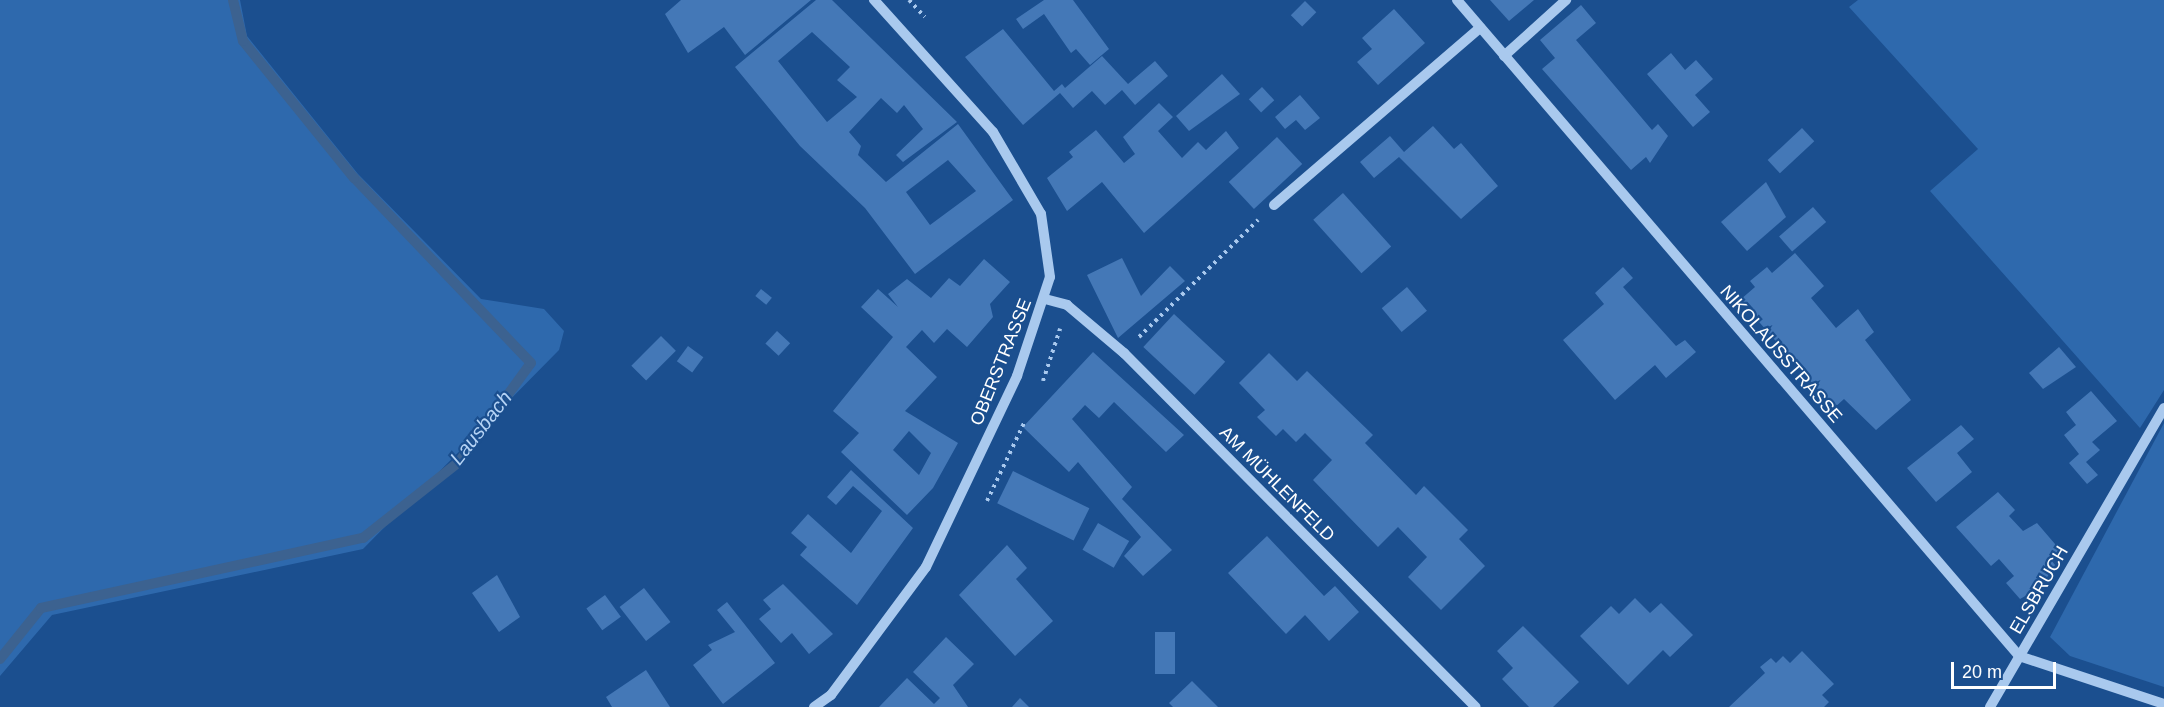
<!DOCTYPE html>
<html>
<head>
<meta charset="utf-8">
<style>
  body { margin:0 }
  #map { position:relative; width:2164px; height:707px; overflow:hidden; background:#1b4f8f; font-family:Arial,sans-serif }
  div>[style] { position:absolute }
  .green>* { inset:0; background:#2e69ad }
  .stream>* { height:10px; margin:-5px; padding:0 5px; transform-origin:5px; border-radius:5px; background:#3c6290 }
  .building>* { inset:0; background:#4478b7; transform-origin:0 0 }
  .path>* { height:4px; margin-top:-2px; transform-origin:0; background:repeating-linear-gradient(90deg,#a9c9ee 0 3px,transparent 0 7.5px) }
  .minor>* { height:10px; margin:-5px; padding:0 5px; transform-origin:5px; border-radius:5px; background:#a9c9ee }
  span { translate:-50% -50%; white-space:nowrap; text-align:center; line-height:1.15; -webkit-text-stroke:4.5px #1b4f8f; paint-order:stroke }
  .street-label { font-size:18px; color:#fff }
  .water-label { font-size:20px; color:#b5d3f5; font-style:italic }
  .scale { position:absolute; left:1951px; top:662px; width:105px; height:27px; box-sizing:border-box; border:3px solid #fff; border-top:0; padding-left:8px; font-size:18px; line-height:21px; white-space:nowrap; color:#fff; -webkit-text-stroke:4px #1b4f8f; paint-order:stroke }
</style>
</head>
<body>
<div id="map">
  <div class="green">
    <i style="clip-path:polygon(0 0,240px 0,247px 36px,358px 174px,481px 299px,544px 309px,564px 331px,559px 350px,363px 549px,52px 615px,0 676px)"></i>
    <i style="clip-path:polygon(1858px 0,2164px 0,2164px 390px,2140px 428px,1930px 191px,1978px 149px,1849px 7px)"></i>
    <i style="clip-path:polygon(2164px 423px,2164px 687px,2070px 656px,2050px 637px)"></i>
  </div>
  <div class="stream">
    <i style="left:0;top:659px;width:65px;rotate:-51.2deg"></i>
    <i style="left:41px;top:608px;width:330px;rotate:-12.3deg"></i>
    <i style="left:363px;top:538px;width:122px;rotate:-38.4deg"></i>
    <i style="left:459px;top:462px;width:122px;rotate:-54deg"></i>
    <i style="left:531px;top:363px;width:256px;rotate:-133.7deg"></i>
    <i style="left:354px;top:178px;width:176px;rotate:-129deg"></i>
    <i style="left:243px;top:41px;width:42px;rotate:-103.7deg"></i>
  </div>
  <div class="building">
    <i style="clip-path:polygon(681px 0,811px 0,745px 55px,724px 27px,688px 53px,665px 14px)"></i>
    <i style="clip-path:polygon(evenodd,816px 0,832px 0,957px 122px,903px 162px,896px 155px,923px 129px,904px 105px,897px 113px,881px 98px,849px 132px,861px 146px,858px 155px,886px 182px,958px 124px,1013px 200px,915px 274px,865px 208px,800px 146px,735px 67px,816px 0,812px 32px,850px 67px,837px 80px,857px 97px,827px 122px,778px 61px,812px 32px,816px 0,948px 160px,976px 191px,930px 225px,906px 192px,948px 160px)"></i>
    <i style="clip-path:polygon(1044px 0,1073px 0,1109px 49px,1090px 65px,1076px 49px,1071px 53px,1044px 14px,1023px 29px,1016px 19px)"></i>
    <i style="clip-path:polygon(1490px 0,1534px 0,1509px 21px)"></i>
    <i style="left:1305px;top:1px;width:16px;height:20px;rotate:45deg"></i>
    <i style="clip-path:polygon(1581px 5px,1596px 23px,1576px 40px,1652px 130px,1658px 124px,1668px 136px,1650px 163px,1646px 157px,1631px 170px,1542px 69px,1555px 58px,1540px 40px)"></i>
    <i style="clip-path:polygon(1394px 9px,1425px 43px,1378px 85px,1357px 62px,1372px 49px,1362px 38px)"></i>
    <i style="clip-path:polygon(1003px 29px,1054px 91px,1062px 84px,1065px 88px,1102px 56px,1128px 84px,1155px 61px,1168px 76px,1135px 105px,1122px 90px,1105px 105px,1092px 91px,1073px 108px,1060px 93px,1023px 125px,965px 57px)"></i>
    <i style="clip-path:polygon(1671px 53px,1685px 70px,1696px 60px,1713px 79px,1695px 95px,1710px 112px,1693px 127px,1647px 74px)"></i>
    <i style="clip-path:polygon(1222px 74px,1240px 94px,1189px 131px,1176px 116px)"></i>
    <i style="left:1262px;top:87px;width:18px;height:18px;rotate:47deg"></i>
    <i style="clip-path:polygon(1300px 95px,1320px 118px,1305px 130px,1296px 120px,1285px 129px,1275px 117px)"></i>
    <i style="clip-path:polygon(1159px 103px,1173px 117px,1158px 131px,1182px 158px,1198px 142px,1206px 150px,1226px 131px,1239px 148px,1144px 233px,1102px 182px,1067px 211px,1047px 178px,1073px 157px,1069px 152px,1096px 130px,1124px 163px,1135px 154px,1123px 137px)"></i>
    <i style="clip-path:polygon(1433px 126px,1454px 149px,1461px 143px,1498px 186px,1461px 219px,1399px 157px,1374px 178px,1360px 162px,1390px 136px,1404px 152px)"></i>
    <i style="left:1802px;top:128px;width:18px;height:47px;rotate:47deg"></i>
    <i style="left:1277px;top:137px;width:37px;height:66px;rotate:47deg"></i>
    <i style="clip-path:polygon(1766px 182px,1786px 217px,1747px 251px,1721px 222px)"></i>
    <i style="left:1343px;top:193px;width:72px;height:40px;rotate:48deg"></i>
    <i style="left:1813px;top:207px;width:20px;height:45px;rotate:49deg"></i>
    <i style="clip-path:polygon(1795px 253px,1824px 286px,1811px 298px,1836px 328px,1858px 309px,1874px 332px,1865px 340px,1911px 400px,1876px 430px,1844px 399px,1834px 408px,1740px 300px,1755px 287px,1750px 281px,1767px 267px,1772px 273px)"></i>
    <i style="clip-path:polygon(1122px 258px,1141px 296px,1170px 266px,1185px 281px,1118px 338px,1087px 275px)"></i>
    <i style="clip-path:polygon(evenodd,984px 259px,1010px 282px,990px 304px,993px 317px,967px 347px,947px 329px,934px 343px,922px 330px,906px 347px,937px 377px,905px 411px,958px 443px,933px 488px,907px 515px,841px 452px,859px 433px,833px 411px,893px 337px,861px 307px,878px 289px,898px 307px,888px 294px,907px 279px,931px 298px,949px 278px,960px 286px,984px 259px,909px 431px,931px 453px,919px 475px,893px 450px,909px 431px)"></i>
    <i style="clip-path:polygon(1623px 267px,1633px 278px,1623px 287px,1676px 346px,1685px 340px,1696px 352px,1666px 378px,1655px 365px,1615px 400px,1563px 340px,1604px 304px,1595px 293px)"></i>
    <i style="left:1407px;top:287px;width:31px;height:33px;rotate:50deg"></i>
    <i style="left:761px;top:289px;width:14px;height:9px;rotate:39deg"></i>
    <i style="left:1174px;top:314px;width:70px;height:45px;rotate:43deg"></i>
    <i style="left:777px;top:331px;width:18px;height:17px;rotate:43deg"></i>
    <i style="left:661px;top:336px;width:21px;height:42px;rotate:45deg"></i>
    <i style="left:688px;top:346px;width:19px;height:19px;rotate:36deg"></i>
    <i style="clip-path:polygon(2059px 347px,2076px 367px,2043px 389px,2029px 373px)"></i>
    <i style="clip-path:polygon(1093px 352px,1184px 435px,1166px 452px,1114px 402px,1099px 418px,1085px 405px,1072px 419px,1132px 487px,1122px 499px,1172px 550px,1143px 576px,1124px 556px,1141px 537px,1078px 462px,1069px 472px,1023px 427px)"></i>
    <i style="clip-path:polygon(1269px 353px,1297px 381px,1307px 371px,1373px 435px,1365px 443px,1416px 495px,1424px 486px,1468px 530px,1459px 539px,1485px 566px,1441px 610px,1408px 577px,1427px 557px,1398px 527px,1378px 547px,1313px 480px,1332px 460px,1305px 433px,1296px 442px,1283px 429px,1276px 436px,1257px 417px,1265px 410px,1239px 383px)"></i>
    <i style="clip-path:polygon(2091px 391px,2117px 421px,2092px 442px,2100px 450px,2086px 462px,2098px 475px,2087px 484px,2069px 463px,2079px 454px,2064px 435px,2076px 425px,2066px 412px)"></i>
    <i style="clip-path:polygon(1961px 425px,1974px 439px,1957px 453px,1972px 472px,1936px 502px,1907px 468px)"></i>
    <i style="clip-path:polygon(851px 470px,913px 528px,857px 605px,800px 555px,807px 547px,791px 533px,808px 514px,851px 553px,882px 511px,853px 486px,836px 505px,827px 497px)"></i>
    <i style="left:1013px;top:471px;width:85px;height:36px;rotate:26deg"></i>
    <i style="clip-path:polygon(1998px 492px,2015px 510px,2009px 516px,2023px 531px,2037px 523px,2061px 551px,2051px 560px,2055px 565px,2040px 588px,2020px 599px,2006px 583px,2014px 576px,1999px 559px,1991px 566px,1956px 527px)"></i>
    <i style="left:1098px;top:523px;width:36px;height:31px;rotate:30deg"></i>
    <i style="clip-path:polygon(1267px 536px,1324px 596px,1335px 586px,1359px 612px,1329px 641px,1305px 615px,1286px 634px,1228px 573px)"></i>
    <i style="clip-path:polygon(1007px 545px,1027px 568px,1016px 579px,1053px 621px,1015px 656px,959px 595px)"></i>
    <i style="clip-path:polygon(497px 575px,520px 617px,499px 632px,472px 593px)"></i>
    <i style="clip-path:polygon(783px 584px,833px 634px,809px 654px,792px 633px,781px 643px,759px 619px,771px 609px,763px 600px)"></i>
    <i style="left:644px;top:588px;width:43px;height:31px;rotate:52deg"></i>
    <i style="left:605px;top:595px;width:27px;height:23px;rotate:54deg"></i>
    <i style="clip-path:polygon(1635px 598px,1650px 613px,1661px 603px,1693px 635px,1670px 657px,1663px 650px,1628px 685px,1580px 636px,1611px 606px,1619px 614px)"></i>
    <i style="clip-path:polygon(727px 602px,775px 663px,723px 704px,693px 665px,712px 650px,708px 645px,735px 632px,717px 610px)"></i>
    <i style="clip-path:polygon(1523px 626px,1579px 682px,1553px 707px,1529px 707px,1502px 679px,1513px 668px,1497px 651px)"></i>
    <i style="left:1155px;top:632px;width:20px;height:42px"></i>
    <i style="clip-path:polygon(946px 637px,974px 664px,953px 685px,968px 707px,879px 707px,907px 678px,934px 704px,940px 698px,913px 672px)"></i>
    <i style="clip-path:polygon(1802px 651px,1834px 684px,1822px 695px,1829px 702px,1824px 707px,1729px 707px,1765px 673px,1760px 667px,1771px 658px,1776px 663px,1783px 656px,1790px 663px)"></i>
    <i style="clip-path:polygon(646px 670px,670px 707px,612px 707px,606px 697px)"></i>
    <i style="clip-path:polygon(1192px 681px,1218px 707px,1173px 707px,1169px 703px)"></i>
    <i style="clip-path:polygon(1020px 698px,1029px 707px,1012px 707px)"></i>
  </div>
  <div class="path">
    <i style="left:909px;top:0;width:23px;rotate:47deg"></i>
    <i style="left:1139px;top:337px;width:167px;rotate:-44.5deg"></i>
    <i style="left:1043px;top:381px;width:55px;rotate:-71.9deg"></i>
    <i style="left:987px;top:501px;width:89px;rotate:-64.6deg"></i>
  </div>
  <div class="minor">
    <i style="left:1457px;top:0;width:864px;rotate:49.41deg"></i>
    <i style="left:1504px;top:56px;width:84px;rotate:-42.1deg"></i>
    <i style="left:1274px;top:205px;width:272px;rotate:-40.7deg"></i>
    <i style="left:1045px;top:299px;width:23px;rotate:15deg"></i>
    <i style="left:1067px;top:305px;width:75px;rotate:40.1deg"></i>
    <i style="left:1124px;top:353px;width:499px;rotate:45.2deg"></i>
    <i style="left:2019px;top:656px;width:153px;rotate:18.3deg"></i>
    <i style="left:814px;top:707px;width:21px;rotate:-35deg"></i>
    <i style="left:831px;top:695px;width:159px;rotate:-53.4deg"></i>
    <i style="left:926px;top:567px;width:212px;rotate:-64.5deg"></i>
    <i style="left:1017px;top:376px;width:104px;rotate:-71.6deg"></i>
    <i style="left:1050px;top:277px;width:64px;rotate:-98.1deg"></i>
    <i style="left:1041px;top:214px;width:95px;rotate:-120.3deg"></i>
    <i style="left:993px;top:132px;width:178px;rotate:-132deg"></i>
    <i style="left:1990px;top:707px;width:346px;rotate:-59.8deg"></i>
  </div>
  <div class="street-label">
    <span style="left:1781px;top:354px;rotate:49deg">NIKOLAUSSTRASSE</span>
    <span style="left:1001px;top:362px;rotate:-68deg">OBERSTRASSE</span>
    <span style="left:1277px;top:484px;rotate:45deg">AM MÜHLENFELD</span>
    <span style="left:2039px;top:590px;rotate:-60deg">ELSBRUCH</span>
  </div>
  <div class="water-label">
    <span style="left:481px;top:428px;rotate:-52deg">Lausbach</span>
  </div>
  <div class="scale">20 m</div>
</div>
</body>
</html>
